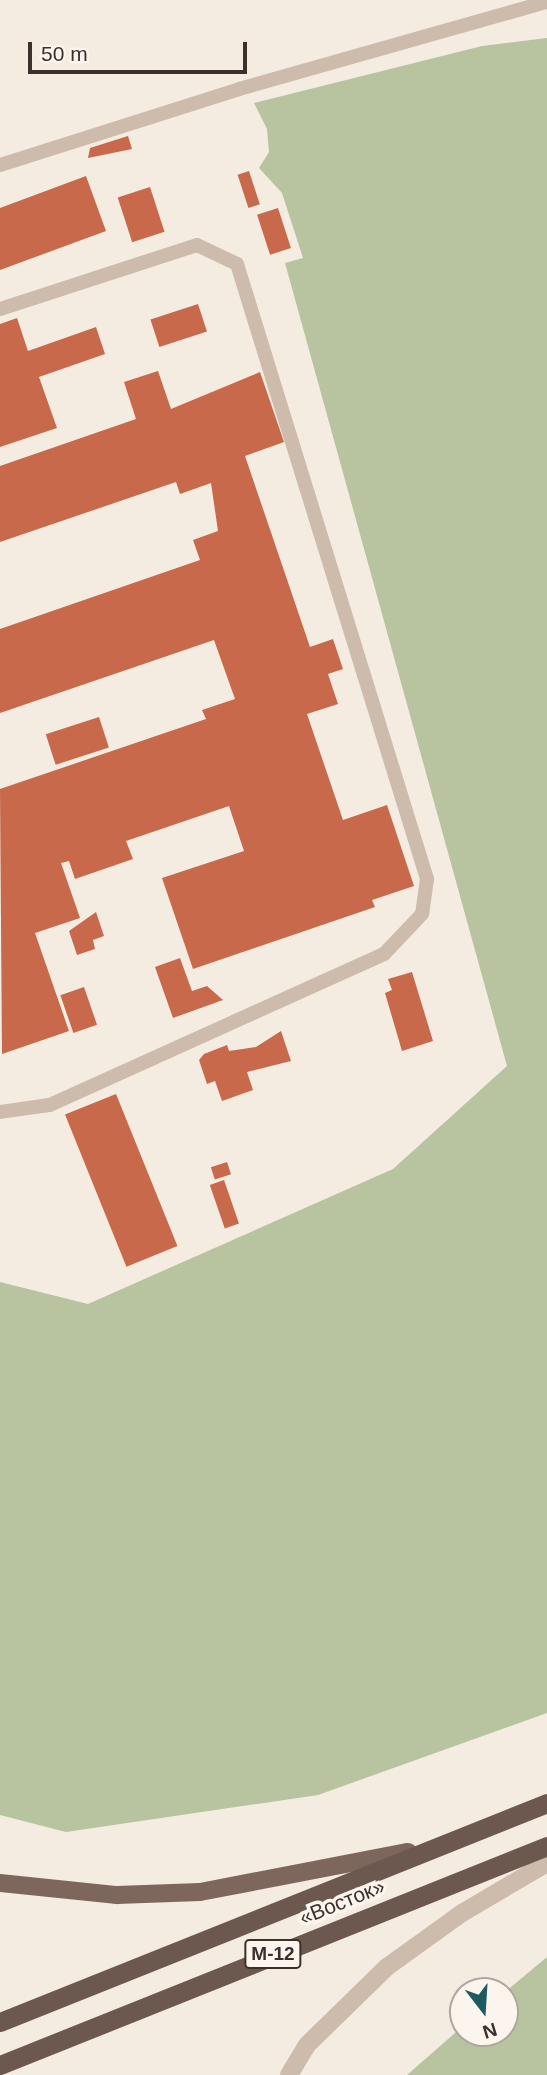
<!DOCTYPE html>
<html>
<head>
<meta charset="utf-8">
<style>
  body { margin:0 }
  #map { position:relative; width:547px; height:2075px; overflow:hidden; background:#f4ebe1; font-family:Arial,sans-serif }
  div>[style] { position:absolute }
  .green>* { inset:0; background:#b8c4a0 }
  .building>* { inset:0; background:#c8694b; transform-origin:0 0 }
  .service>* { height:14px; margin:-7px; padding:0 7px; transform-origin:7px; border-radius:7px; background:#cdbbac }
  .tertiary>* { height:18px; margin:-9px; padding:0 9px; transform-origin:9px; border-radius:9px; background:#cdbbac }
  .primary>* { height:18px; margin:-9px; padding:0 9px; transform-origin:9px; border-radius:9px; background:#7d675c }
  .trunk>* { height:19px; margin:-9.5px; padding:0 9.5px; transform-origin:9.5px; border-radius:9.5px; background:#6c584f }
  span { translate:-50% -50%; white-space:nowrap; text-align:center; line-height:1.15; -webkit-text-stroke:7px #fbf5ee; paint-order:stroke }
  .shield-label span { padding:2px 5px; background:#fbf5ee; border:2px solid; border-radius:5px; -webkit-text-stroke-width:0 }
  .shield-label { font-size:19px; color:#3b302b; font-weight:700 }
  .street-label { font-size:21px; color:#3b302b }
  .north { position:absolute; left:449px; top:1977px; width:70px; height:70px; box-sizing:border-box; background:#fbf5ee; border:2px solid #aea6a0; border-radius:50%; rotate:163deg; font-size:19px; font-weight:700; line-height:28px; text-align:center; color:#3b302b }
  .north::after { content:''; display:block; margin:auto; width:24px; height:32px; background:#1f5a5e; clip-path:polygon(50% 0,100% 100%,50% 72%,0 100%) }
  .scale { position:absolute; left:28px; top:42px; width:219px; height:32px; box-sizing:border-box; border:4px solid #3b302b; border-top:0; padding-left:9px; font-size:21px; line-height:24px; white-space:nowrap; color:#3b302b; -webkit-text-stroke:5px #fbf5ee; paint-order:stroke }
</style>
</head>
<body>
<div id="map">
  <div class="green">
    <i style="clip-path:polygon(547px 38px,547px 1713px,318px 1795px,66px 1832px,0 1815px,0 1282px,88px 1304px,393px 1169px,507px 1066px,285px 263px,303px 258px,282px 193px,259px 168px,269px 152px,267px 129px,254px 103px,482px 46px)"></i>
    <i style="clip-path:polygon(547px 1957px,547px 2075px,407px 2075px,463px 2026px,463px 2033px,505px 2033px,505px 1992px)"></i>
  </div>
  <div class="building">
    <i style="clip-path:polygon(128px 136px,132px 149px,88px 158px,90px 148px)"></i>
    <i style="left:249px;top:171px;width:35px;height:12px;rotate:72deg"></i>
    <i style="clip-path:polygon(86px 176px,106px 231px,0 270px,0 208px)"></i>
    <i style="left:150px;top:187px;width:47px;height:34px;rotate:72deg"></i>
    <i style="left:278px;top:208px;width:42px;height:22px;rotate:72deg"></i>
    <i style="left:198px;top:304px;width:29px;height:50px;rotate:72deg"></i>
    <i style="clip-path:polygon(17px 318px,28px 351px,96px 327px,105px 354px,39px 377px,57px 428px,0 447px,0 324px)"></i>
    <i style="clip-path:polygon(158px 371px,171px 409px,260px 372px,284px 442px,245px 456px,310px 647px,333px 639px,343px 669px,328px 674px,338px 704px,307px 714px,343px 820px,387px 805px,414px 886px,372px 900px,375px 907px,193px 969px,162px 878px,244px 851px,229px 806px,126px 841px,133px 859px,75px 879px,69px 861px,61px 863px,80px 918px,35px 933px,69px 1031px,2px 1054px,0 789px,206px 719px,202px 710px,235px 699px,214px 640px,0 713px,0 629px,200px 560px,193px 540px,218px 531px,211px 483px,180px 494px,176px 482px,0 542px,0 466px,136px 419px,124px 382px)"></i>
    <i style="left:99px;top:717px;width:32px;height:56px;rotate:72deg"></i>
    <i style="clip-path:polygon(96px 912px,104px 936px,93px 940px,95px 949px,77px 955px,69px 931px)"></i>
    <i style="clip-path:polygon(180px 958px,192px 991px,207px 986px,223px 1000px,173px 1018px,155px 967px)"></i>
    <i style="clip-path:polygon(412px 972px,433px 1041px,402px 1051px,385px 993px,392px 990px,388px 979px)"></i>
    <i style="left:84px;top:987px;width:40px;height:25px;rotate:71deg"></i>
    <i style="clip-path:polygon(281px 1031px,291px 1061px,247px 1072px,253px 1090px,222px 1101px,215px 1081px,207px 1084px,199px 1060px,204px 1054px,227px 1045px,229px 1051px,256px 1047px)"></i>
    <i style="left:116px;top:1094px;width:164px;height:55px;rotate:68deg"></i>
    <i style="left:227px;top:1162px;width:13px;height:17px;rotate:72deg"></i>
    <i style="left:224px;top:1180px;width:46px;height:15px;rotate:71deg"></i>
  </div>
  <div class="service">
    <i style="left:0;top:165px;width:251px;rotate:-17.6deg"></i>
    <i style="left:239px;top:89px;width:320px;rotate:-15.8deg"></i>
    <i style="left:0;top:309px;width:207px;rotate:-18deg"></i>
    <i style="left:197px;top:245px;width:44px;rotate:25.4deg"></i>
    <i style="left:237px;top:264px;width:644px;rotate:72.83deg"></i>
    <i style="left:427px;top:879px;width:35px;rotate:98deg"></i>
    <i style="left:422px;top:914px;width:55px;rotate:133.5deg"></i>
    <i style="left:384px;top:954px;width:367px;rotate:155.7deg"></i>
    <i style="left:49px;top:1105px;width:49px;rotate:171.9deg"></i>
  </div>
  <div class="tertiary">
    <i style="left:289px;top:2075px;width:35px;rotate:-59deg"></i>
    <i style="left:307px;top:2045px;width:112px;rotate:-44.3deg"></i>
    <i style="left:387px;top:1967px;width:92px;rotate:-35.8deg"></i>
    <i style="left:462px;top:1913px;width:99px;rotate:-30.5deg"></i>
  </div>
  <div class="primary">
    <i style="left:0;top:1883px;width:118px;rotate:5.9deg"></i>
    <i style="left:117px;top:1895px;width:83px;rotate:-2.1deg"></i>
    <i style="left:200px;top:1892px;width:212px;rotate:-10.9deg"></i>
  </div>
  <div class="trunk">
    <i style="left:0;top:2022px;width:589px;rotate:-21.82deg"></i>
    <i style="left:0;top:2065px;width:589px;rotate:-21.82deg"></i>
  </div>
  <div class="shield-label">
    <span style="left:273px;top:1954px">М-12</span>
  </div>
  <div class="street-label">
    <span style="left:342px;top:1902px;rotate:-22deg">«Восток»</span>
  </div>
  <div class="north">N</div>
  <div class="scale">50 m</div>
</div>
</body>
</html>
